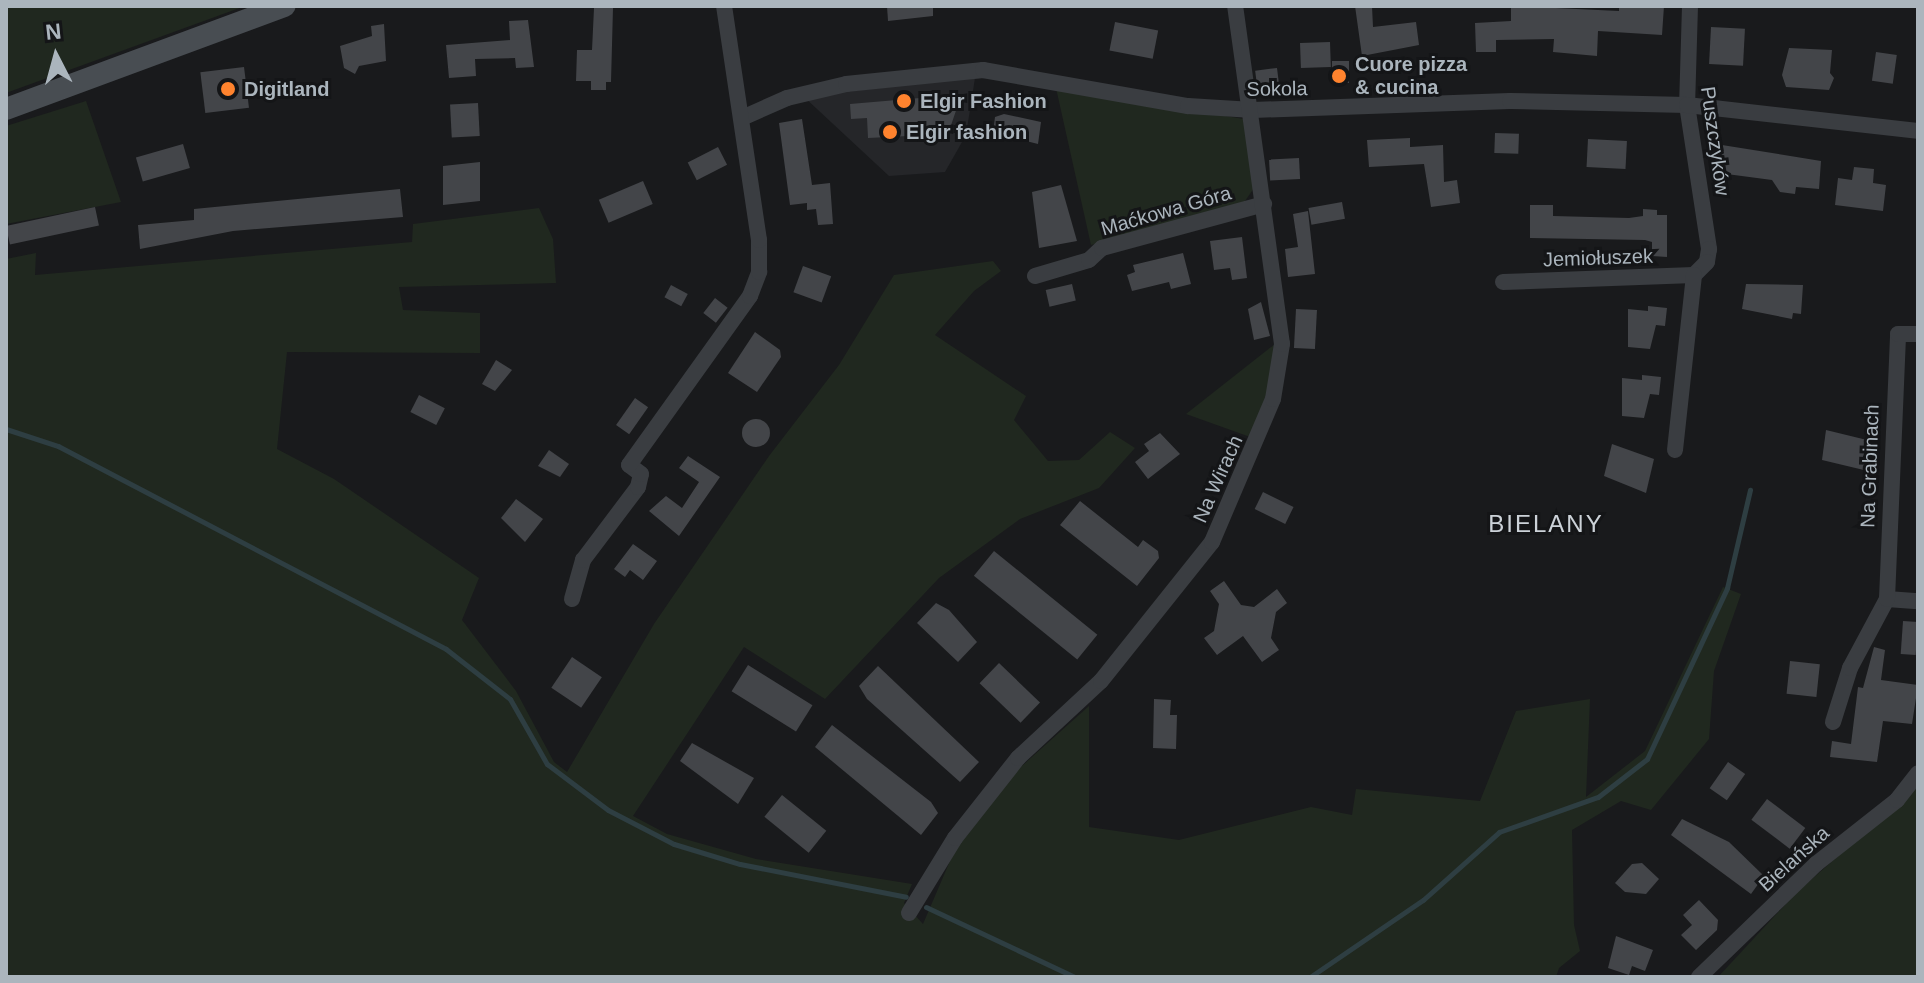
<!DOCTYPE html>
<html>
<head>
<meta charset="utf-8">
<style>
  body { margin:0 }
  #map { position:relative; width:1924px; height:983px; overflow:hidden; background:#191a1c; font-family:Helvetica,sans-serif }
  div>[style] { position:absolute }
  .built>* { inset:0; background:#252629 }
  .green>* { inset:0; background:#20281f }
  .stream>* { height:5px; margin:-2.5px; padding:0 2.5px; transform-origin:2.5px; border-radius:2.5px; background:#2e3e42 }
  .building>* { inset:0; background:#434549; transform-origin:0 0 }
  .round { border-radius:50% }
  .street>* { height:16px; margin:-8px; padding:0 8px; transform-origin:8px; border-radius:8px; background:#3a3d41 }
  .secondary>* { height:22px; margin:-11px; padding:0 11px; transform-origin:11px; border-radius:11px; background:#484d52 }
  .dots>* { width:22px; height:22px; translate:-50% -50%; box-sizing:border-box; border:4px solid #141517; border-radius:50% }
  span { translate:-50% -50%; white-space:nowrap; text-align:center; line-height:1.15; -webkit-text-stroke:6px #141517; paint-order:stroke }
  .poi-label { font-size:20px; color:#abb5bd; font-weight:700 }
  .left { translate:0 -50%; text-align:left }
  .street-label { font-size:20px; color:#abb5bd }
  .quarter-label { font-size:24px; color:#ccd2d8; letter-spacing:2px }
  .frame { position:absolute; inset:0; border:8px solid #abb5bd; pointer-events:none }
  .north { position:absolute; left:16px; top:16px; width:80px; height:80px; -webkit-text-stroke:6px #141517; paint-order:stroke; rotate:354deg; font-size:22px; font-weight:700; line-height:32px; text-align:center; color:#abb5bd }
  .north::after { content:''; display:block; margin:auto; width:28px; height:36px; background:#abb5bd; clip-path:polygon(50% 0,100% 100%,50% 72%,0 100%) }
</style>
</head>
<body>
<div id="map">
  <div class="built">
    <i style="clip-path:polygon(975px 78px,966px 135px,945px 172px,889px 176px,803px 96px)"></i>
  </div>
  <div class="green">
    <i style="clip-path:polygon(6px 6px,245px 6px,6px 93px)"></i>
    <i style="clip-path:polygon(1056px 88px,1244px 119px,1254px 188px,1243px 204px,1091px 245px)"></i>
    <i style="clip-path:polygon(86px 101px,121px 202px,6px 224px,6px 126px)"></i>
    <i style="clip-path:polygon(539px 208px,553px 239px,556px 283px,399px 287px,403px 310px,480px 313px,480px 353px,287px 352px,277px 449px,334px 479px,479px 578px,462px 620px,516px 691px,554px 762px,567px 772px,654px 624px,769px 456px,839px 365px,894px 275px,993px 261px,1001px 271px,974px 291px,935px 335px,1026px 396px,1014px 420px,1048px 461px,1079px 460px,1110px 432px,1135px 448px,1099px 488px,1020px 519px,939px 578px,825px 699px,744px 647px,633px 816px,667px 834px,756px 859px,912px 884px,904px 903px,923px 924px,959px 840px,1014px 773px,1089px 706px,1089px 827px,1179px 840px,1311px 807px,1352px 815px,1356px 789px,1480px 801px,1516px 711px,1590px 699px,1586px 797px,1645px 751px,1723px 587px,1741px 594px,1714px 671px,1709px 739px,1651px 810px,1621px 801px,1572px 830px,1574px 925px,1580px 951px,1559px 968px,1556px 977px,6px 977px,6px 259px,36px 253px,35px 275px,412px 242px,413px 224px)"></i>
    <i style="clip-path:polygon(1275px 344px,1275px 371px,1253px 438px,1186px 414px)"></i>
    <i style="clip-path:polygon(1918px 786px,1918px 977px,1718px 977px,1797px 892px)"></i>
  </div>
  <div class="stream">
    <i style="left:6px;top:429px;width:55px;rotate:18.1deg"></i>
    <i style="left:58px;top:446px;width:438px;rotate:27.6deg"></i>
    <i style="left:446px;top:649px;width:81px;rotate:38deg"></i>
    <i style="left:510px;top:699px;width:75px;rotate:60.4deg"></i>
    <i style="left:547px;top:764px;width:76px;rotate:37deg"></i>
    <i style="left:608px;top:810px;width:74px;rotate:27.3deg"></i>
    <i style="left:674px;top:844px;width:69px;rotate:16.9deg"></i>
    <i style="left:740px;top:864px;width:169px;rotate:11.2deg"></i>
    <i style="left:926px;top:907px;width:165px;rotate:25.2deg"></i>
    <i style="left:1310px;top:977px;width:137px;rotate:-34.3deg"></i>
    <i style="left:1423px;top:900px;width:102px;rotate:-41.8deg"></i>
    <i style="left:1499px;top:832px;width:105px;rotate:-19.5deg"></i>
    <i style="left:1598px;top:797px;width:62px;rotate:-37.8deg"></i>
    <i style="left:1647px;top:759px;width:189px;rotate:-64.9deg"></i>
    <i style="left:1727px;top:588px;width:101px;rotate:-76.8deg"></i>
  </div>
  <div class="building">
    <i style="clip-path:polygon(887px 6px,933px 6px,933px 16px,888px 21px)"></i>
    <i style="clip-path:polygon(1355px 6px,1372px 6px,1373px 27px,1416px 22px,1419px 45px,1362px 56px)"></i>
    <i style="clip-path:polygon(1511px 6px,1619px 11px,1619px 6px,1664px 6px,1662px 35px,1598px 31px,1597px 56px,1553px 52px,1554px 39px,1496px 40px,1496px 52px,1476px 52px,1475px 23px,1511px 21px)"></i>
    <i style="clip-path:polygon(594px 8px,613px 8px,611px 82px,606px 82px,606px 90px,591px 90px,591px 81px,576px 81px,577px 50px,592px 50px)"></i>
    <i style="clip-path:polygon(528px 20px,534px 67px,516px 68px,515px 58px,475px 59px,476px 76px,449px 78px,446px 45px,510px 40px,509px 21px)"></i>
    <i style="left:1115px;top:22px;width:44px;height:29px;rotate:11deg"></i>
    <i style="clip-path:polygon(384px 24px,386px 61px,359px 66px,355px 74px,344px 68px,340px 46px,372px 36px,371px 26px)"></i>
    <i style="left:1711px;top:27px;width:34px;height:37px;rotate:3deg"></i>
    <i style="left:1330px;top:42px;width:25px;height:30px;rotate:88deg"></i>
    <i style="clip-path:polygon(1789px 48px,1832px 50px,1830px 73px,1834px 78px,1829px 90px,1786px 87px,1782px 75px)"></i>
    <i style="left:1876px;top:52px;width:21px;height:29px;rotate:8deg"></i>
    <i style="left:1349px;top:61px;width:22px;height:17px;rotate:90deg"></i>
    <i style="left:244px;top:67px;width:41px;height:44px;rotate:83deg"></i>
    <i style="left:1277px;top:68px;width:17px;height:22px;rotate:83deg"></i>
    <i style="clip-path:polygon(955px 95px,960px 99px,948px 134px,868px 138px,867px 118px,851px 119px,850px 104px)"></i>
    <i style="left:478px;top:103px;width:33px;height:28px;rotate:87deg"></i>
    <i style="clip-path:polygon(1004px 114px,1041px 122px,1038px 144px,993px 133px,995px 117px)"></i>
    <i style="clip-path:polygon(802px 119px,812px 185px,830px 183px,833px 224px,818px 225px,816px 209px,807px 210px,807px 203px,790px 205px,779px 123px)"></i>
    <i style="left:1495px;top:133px;width:24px;height:20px;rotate:2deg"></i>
    <i style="clip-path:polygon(1410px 138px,1410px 147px,1443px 145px,1444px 182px,1457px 180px,1460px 203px,1431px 207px,1424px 164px,1369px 167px,1367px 140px)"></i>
    <i style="left:1588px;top:139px;width:39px;height:28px;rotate:3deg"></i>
    <i style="left:183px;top:144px;width:25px;height:49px;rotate:74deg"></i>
    <i style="clip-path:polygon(1722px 145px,1821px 161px,1819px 189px,1796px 187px,1795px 194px,1780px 192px,1772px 180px,1719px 173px)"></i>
    <i style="left:718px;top:147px;width:20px;height:34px;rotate:63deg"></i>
    <i style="left:1299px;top:158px;width:21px;height:30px;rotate:87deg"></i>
    <i style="clip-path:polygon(480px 162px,480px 201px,443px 205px,443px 166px)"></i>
    <i style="clip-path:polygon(1854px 167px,1874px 169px,1873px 183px,1886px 185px,1883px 211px,1835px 205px,1838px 178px,1852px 180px)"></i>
    <i style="left:643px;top:181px;width:25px;height:48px;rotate:67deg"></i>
    <i style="clip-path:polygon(1061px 185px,1077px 241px,1039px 248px,1032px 192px)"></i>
    <i style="clip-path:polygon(400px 189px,403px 217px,233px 231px,140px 249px,138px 225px,194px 220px,194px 209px)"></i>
    <i style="left:1342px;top:202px;width:17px;height:34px;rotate:80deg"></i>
    <i style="clip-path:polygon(1530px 205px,1553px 205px,1553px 216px,1629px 218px,1643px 216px,1643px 209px,1657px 210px,1657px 215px,1667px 215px,1667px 257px,1652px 256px,1652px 242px,1645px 240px,1530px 238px)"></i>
    <i style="left:95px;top:207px;width:19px;height:91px;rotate:78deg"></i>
    <i style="clip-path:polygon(1308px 211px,1315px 274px,1288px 277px,1285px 249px,1298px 247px,1293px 214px)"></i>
    <i style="clip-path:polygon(1242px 237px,1247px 278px,1232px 280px,1230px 268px,1214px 270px,1210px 241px)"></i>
    <i style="clip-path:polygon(1183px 253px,1191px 284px,1171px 289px,1169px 282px,1132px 291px,1127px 275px,1135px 272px,1133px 265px)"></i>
    <i style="left:803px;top:266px;width:30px;height:28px;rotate:20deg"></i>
    <i style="left:1072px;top:284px;width:17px;height:27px;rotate:77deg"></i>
    <i style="clip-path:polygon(1746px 284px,1803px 285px,1801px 314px,1793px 313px,1792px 319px,1742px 309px)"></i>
    <i style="left:671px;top:285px;width:19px;height:14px;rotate:28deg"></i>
    <i style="left:715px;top:298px;width:16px;height:19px;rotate:38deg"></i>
    <i style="clip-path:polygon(1261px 302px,1270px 336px,1254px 340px,1248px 309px)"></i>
    <i style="clip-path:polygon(1648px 306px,1667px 308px,1665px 326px,1656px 325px,1650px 349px,1628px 347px,1628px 309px,1648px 311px)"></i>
    <i style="left:1296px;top:309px;width:21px;height:39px;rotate:3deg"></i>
    <i style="clip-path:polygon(755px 332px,780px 350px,781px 357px,757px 392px,728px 373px)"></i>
    <i style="clip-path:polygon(496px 360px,512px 370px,495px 391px,482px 384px)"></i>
    <i style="clip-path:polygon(1642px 375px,1661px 377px,1659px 395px,1650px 394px,1644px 418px,1622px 416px,1622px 378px,1642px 380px)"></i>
    <i style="left:419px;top:395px;width:29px;height:19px;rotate:27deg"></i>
    <i style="left:635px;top:398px;width:16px;height:33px;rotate:35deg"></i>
    <i class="round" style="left:742px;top:419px;width:28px;height:28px"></i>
    <i style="clip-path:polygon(1826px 430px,1867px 440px,1868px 471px,1822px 460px)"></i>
    <i style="clip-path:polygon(1160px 433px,1180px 454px,1148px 479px,1135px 462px,1149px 451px,1144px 444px)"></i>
    <i style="clip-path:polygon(1612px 444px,1654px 459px,1646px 493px,1604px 476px)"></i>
    <i style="clip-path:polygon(549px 450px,569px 464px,560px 477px,538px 466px)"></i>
    <i style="clip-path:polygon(688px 456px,720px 477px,679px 536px,649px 511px,666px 496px,682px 508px,699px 482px,679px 468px)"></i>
    <i style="left:1263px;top:492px;width:34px;height:19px;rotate:26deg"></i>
    <i style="clip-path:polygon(516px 499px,543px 519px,525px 542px,501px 518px)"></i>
    <i style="clip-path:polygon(1080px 501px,1138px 547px,1143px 540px,1158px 551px,1159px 558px,1137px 586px,1060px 525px)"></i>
    <i style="clip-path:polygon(633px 544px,657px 561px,643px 580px,630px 570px,625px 577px,614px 569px)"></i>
    <i style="left:994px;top:551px;width:133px;height:32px;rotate:39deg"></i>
    <i style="clip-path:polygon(1224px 581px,1241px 605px,1254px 607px,1277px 589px,1287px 603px,1276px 612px,1271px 638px,1279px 650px,1262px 662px,1243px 636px,1217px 655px,1204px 638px,1214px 631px,1219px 604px,1210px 591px)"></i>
    <i style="clip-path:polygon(936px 603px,949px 610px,977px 642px,958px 662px,917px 623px)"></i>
    <i style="left:1903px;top:621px;width:15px;height:33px;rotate:4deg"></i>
    <i style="clip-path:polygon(1874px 647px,1885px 650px,1881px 680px,1918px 685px,1912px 724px,1883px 721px,1877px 762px,1830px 757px,1832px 741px,1851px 744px,1858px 687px,1863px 688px)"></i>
    <i style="left:572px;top:657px;width:36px;height:37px;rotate:34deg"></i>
    <i style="left:1790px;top:661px;width:30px;height:33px;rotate:6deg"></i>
    <i style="left:999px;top:663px;width:57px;height:28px;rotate:44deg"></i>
    <i style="left:748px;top:665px;width:76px;height:31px;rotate:32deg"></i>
    <i style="clip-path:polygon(878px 666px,979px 762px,960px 782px,867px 699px,859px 686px)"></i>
    <i style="clip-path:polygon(1154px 699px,1171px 700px,1170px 715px,1177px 715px,1176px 749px,1153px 748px)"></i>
    <i style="clip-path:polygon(832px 725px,931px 802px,938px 813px,921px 835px,815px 747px)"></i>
    <i style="clip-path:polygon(692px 743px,754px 778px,738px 804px,680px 761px)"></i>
    <i style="left:1728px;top:762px;width:21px;height:32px;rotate:35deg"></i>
    <i style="left:782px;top:795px;width:57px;height:28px;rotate:39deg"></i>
    <i style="left:1767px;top:799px;width:48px;height:26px;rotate:37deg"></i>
    <i style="clip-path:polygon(1682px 819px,1729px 842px,1764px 876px,1751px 894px,1671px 835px)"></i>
    <i style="clip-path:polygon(1642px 863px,1659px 879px,1646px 894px,1625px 892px,1615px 883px,1632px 864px)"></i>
    <i style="clip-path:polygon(1699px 900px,1718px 920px,1717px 930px,1696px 950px,1681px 935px,1692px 925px,1683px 915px)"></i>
    <i style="clip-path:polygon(1616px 936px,1653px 950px,1645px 971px,1632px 966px,1629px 975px,1608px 968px)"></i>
  </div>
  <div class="street">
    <i style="left:1690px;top:6px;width:99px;rotate:91.7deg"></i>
    <i style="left:1687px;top:105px;width:146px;rotate:81.3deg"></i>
    <i style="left:1709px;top:249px;width:13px;rotate:99deg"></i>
    <i style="left:1707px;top:262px;width:18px;rotate:135deg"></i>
    <i style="left:742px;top:118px;width:49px;rotate:-24deg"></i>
    <i style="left:787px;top:98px;width:61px;rotate:-13.3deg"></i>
    <i style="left:846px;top:84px;width:138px;rotate:-5.8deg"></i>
    <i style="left:983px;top:70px;width:208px;rotate:10deg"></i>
    <i style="left:1188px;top:106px;width:65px;rotate:3.5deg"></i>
    <i style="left:1253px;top:110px;width:257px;rotate:-2deg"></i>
    <i style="left:1510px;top:101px;width:177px;rotate:1.3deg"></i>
    <i style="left:1687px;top:105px;width:232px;rotate:6.4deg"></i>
    <i style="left:1035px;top:276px;width:56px;rotate:-16.5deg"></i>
    <i style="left:1089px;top:260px;width:18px;rotate:-43deg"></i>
    <i style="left:1102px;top:248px;width:168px;rotate:-15.2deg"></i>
    <i style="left:1503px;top:282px;width:191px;rotate:-2.1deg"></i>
    <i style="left:1675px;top:450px;width:176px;rotate:-83.8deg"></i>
    <i style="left:572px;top:599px;width:41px;rotate:-74.2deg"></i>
    <i style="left:583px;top:560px;width:91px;rotate:-53deg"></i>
    <i style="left:638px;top:487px;width:13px;rotate:-77deg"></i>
    <i style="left:641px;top:474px;width:15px;rotate:-143deg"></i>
    <i style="left:629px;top:465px;width:208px;rotate:-54.4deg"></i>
    <i style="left:750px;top:296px;width:26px;rotate:-69deg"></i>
    <i style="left:759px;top:272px;width:32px;rotate:-90deg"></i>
    <i style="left:759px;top:240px;width:237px;rotate:-98.5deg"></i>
    <i style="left:1887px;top:599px;width:31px;rotate:4deg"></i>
    <i style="left:1833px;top:722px;width:57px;rotate:-72.5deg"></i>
    <i style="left:1850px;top:668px;width:78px;rotate:-61.8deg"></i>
    <i style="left:1887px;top:599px;width:265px;rotate:-87.6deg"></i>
    <i style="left:1898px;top:334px;width:20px"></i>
    <i style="left:909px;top:913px;width:88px;rotate:-58.5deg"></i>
    <i style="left:955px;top:838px;width:102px;rotate:-51.8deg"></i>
    <i style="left:1018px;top:758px;width:113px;rotate:-42.9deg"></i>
    <i style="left:1101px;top:681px;width:178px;rotate:-51.4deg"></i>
    <i style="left:1212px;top:542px;width:155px;rotate:-66.9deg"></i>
    <i style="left:1273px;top:399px;width:56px;rotate:-80.7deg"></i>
    <i style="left:1282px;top:344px;width:341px;rotate:-97.9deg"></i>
    <i style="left:1699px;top:977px;width:163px;rotate:-44deg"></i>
    <i style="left:1816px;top:864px;width:103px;rotate:-38.3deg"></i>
    <i style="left:1897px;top:800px;width:34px;rotate:-52deg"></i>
  </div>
  <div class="secondary">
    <i style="left:6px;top:109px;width:297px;rotate:-20.3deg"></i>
  </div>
  <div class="dots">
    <i style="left:1339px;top:76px;background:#ff832e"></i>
    <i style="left:228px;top:89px;background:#ff832e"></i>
    <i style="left:904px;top:101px;background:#ff832e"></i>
    <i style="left:890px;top:132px;background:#ff832e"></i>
  </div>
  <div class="poi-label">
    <span class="left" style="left:1355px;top:76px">Cuore pizza<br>&amp; cucina</span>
    <span class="left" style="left:244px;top:89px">Digitland</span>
    <span class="left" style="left:920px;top:101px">Elgir Fashion</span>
    <span class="left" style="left:906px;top:132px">Elgir fashion</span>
  </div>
  <div class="street-label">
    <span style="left:1277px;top:89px;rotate:-1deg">Sokola</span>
    <span style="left:1715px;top:141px;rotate:82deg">Puszczyków</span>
    <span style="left:1166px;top:211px;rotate:-16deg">Maćkowa Góra</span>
    <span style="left:1598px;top:258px;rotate:-2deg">Jemiołuszek</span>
    <span style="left:1870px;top:466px;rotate:-88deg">Na Grabinach</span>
    <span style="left:1218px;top:479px;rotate:-66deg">Na Wirach</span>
    <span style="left:1794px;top:859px;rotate:-42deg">Bielańska</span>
  </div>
  <div class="quarter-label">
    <span style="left:1546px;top:524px">BIELANY</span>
  </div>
  <div class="frame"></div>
  <div class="north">N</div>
</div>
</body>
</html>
